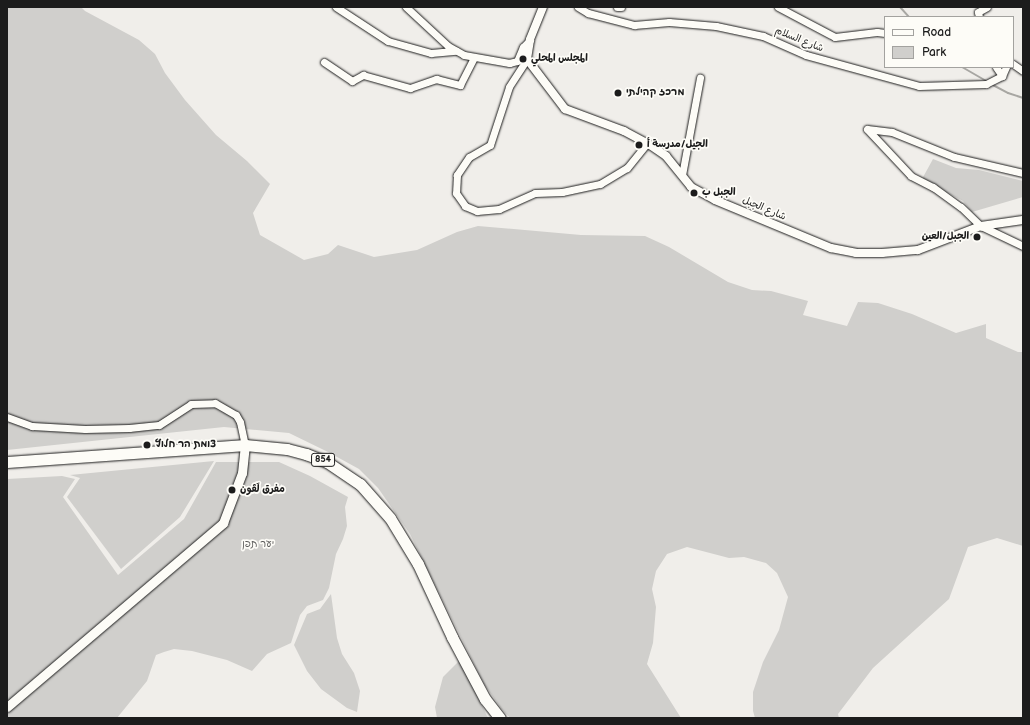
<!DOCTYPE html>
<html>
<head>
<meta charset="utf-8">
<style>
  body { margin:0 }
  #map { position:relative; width:1030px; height:725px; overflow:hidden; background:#f0eeea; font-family:"Balsamiq Sans","Playpen Sans Arabic","Playpen Sans Hebrew",sans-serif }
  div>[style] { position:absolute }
  .green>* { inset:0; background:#d0cfcc }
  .stream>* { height:2px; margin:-1px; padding:0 1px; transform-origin:1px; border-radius:1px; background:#a8a7a3 }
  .roads { filter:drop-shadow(0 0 1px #1c1c1c) drop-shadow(0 0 1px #1c1c1c) }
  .minor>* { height:7px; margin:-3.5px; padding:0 3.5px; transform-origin:3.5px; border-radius:3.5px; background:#fdfcf7 }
  .tertiary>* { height:8px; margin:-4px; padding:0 4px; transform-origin:4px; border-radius:4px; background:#fdfcf7 }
  .secondary>* { height:9px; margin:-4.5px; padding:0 4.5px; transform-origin:4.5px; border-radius:4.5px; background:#fdfcf7 }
  .primary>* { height:11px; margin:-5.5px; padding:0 5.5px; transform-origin:5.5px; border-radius:5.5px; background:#fdfcf7 }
  .dots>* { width:11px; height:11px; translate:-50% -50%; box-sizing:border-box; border:2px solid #fdfcf7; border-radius:50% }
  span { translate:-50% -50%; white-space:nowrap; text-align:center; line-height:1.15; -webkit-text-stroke:3.5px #fdfcf7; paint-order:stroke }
  .shield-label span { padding:1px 3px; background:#fdfcf7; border:1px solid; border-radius:3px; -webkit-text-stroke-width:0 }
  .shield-label { font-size:9px; color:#1c1c1c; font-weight:700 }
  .street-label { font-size:10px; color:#1c1c1c }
  .poi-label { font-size:10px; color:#1c1c1c; font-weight:700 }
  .left { translate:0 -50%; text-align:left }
  .right { translate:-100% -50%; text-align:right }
  .park-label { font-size:10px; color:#5b5b5a }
  .frame { position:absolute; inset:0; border:8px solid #1c1c1c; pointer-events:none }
  .legend { position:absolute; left:884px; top:16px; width:130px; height:52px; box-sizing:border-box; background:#fdfcf7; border:1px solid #a3a29f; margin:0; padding:5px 7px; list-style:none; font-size:12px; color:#1c1c1c }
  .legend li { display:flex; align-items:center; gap:8px; height:20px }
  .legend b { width:20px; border:1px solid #a3a29f }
</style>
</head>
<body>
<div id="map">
  <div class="green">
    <i style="clip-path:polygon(7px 7px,81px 7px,85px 11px,139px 40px,155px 54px,165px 73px,185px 100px,216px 135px,247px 161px,270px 184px,253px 213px,260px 235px,304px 260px,328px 254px,338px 245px,374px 257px,417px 250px,457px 232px,478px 226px,581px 235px,645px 236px,669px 247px,728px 282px,752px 290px,771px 291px,808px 301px,803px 315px,847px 326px,858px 302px,878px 303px,912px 314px,956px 333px,986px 324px,986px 338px,1018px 352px,1023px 352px,1023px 546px,997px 538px,968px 547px,949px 599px,873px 668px,838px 714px,839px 718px,755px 718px,753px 711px,753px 692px,763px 662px,779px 630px,788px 597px,777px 573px,766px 563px,744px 557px,729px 558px,687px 547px,667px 554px,656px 571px,652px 589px,656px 607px,653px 643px,647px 664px,681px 718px,510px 718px,501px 708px,484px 684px,410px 534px,378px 488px,359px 469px,328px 452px,289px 433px,224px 427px,7px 450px)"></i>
    <i style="clip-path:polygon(933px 159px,956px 168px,979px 170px,1023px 181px,1023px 197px,972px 212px,963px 201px,922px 179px)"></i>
    <i style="clip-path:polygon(214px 461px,180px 517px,121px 569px,67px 497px,80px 478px,70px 475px)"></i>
    <i style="clip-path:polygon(216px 462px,279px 462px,310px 476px,348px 497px,345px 507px,347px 526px,343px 539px,336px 554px,329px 588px,323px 600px,307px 606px,300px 615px,291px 643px,267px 654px,252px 671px,227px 660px,192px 651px,174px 649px,164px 652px,156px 655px,147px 681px,117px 718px,7px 718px,7px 479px,62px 476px,75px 479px,63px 497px,118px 575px,184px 519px)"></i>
    <i style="clip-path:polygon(331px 594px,337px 638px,342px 654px,354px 673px,360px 691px,357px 712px,347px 708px,321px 689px,307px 671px,294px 645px,307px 614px,320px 609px)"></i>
    <i style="clip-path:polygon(460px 660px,487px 716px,489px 718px,437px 718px,435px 707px,443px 677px)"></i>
  </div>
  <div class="stream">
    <i style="left:900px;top:7px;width:13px;rotate:48deg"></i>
    <i style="left:962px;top:67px;width:30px;rotate:30deg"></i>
    <i style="left:991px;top:84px;width:19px;rotate:28deg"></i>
    <i style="left:1008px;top:93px;width:16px;rotate:18deg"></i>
  </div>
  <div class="roads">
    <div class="minor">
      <i style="left:336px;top:7px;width:62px;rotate:33.2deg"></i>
      <i style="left:388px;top:41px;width:45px;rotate:15.6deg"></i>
      <i style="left:431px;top:53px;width:25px;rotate:-5deg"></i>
      <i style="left:406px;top:7px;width:57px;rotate:42.9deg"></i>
      <i style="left:448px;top:46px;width:18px;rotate:29deg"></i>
      <i style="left:464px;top:55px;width:46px;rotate:10.1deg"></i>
      <i style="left:509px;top:63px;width:8px;rotate:-14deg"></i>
      <i style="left:517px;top:61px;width:15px;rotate:-67deg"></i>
      <i style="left:523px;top:47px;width:10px;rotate:-45deg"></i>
      <i style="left:578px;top:7px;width:12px;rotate:31deg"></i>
      <i style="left:588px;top:13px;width:48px;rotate:14.6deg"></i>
      <i style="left:634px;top:25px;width:35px;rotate:-5deg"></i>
      <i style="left:669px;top:22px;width:47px;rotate:4.9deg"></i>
      <i style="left:716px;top:26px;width:48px;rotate:12deg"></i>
      <i style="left:763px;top:36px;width:47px;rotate:23.8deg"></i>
      <i style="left:806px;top:55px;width:117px;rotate:15.3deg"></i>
      <i style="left:919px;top:86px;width:67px;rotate:-1.7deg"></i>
      <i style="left:986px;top:84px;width:18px;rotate:-27deg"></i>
      <i style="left:1002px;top:76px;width:10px;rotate:-66deg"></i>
      <i style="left:617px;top:7px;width:4px"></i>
      <i style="left:778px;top:7px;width:64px;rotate:27.8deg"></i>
      <i style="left:835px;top:37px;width:42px;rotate:-6.8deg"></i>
      <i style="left:877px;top:32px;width:8px;rotate:7deg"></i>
      <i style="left:979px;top:17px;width:5px;rotate:-101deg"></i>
      <i style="left:978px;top:12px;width:10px;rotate:-29deg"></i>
      <i style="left:527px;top:59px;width:33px;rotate:123deg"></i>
      <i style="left:509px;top:87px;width:61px;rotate:108.1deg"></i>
      <i style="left:490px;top:145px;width:24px;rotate:150deg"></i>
      <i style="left:469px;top:157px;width:22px;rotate:124deg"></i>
      <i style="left:457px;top:175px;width:18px;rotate:93deg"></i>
      <i style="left:456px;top:193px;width:16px;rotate:55deg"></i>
      <i style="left:465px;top:206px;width:13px;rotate:23deg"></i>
      <i style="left:477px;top:211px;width:22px;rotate:-5deg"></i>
      <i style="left:499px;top:209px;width:39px;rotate:-24deg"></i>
      <i style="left:535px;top:193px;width:27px;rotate:-2deg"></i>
      <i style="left:562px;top:192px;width:39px;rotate:-12deg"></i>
      <i style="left:600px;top:184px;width:31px;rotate:-31deg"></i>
      <i style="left:627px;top:168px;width:32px;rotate:-51deg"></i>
      <i style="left:324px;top:62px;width:34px;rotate:34deg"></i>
      <i style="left:352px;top:81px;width:13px;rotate:-29deg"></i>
      <i style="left:363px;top:75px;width:49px;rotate:15.5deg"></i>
      <i style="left:410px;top:88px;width:28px;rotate:-19deg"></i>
      <i style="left:436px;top:79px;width:25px;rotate:14deg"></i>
      <i style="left:460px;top:85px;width:30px;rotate:-63deg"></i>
      <i style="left:1013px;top:64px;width:12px;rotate:35deg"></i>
      <i style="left:996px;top:67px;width:11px;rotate:56deg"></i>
      <i style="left:1023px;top:173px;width:71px;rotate:-166.9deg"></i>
      <i style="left:954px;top:157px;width:67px;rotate:-158deg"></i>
      <i style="left:892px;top:132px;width:25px;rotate:-173deg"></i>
      <i style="left:867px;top:129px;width:64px;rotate:46.9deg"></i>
      <i style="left:911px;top:176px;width:25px;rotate:27deg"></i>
      <i style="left:933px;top:187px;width:34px;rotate:36deg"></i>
      <i style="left:961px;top:207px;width:28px;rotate:44deg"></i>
      <i style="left:981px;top:226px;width:47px;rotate:25.5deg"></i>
      <i style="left:682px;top:175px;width:99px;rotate:-79.5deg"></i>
      <i style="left:7px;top:417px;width:27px;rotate:20deg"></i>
      <i style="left:32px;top:426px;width:53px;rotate:3.2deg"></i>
      <i style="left:85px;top:429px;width:44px;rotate:-1.3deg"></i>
      <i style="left:129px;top:428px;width:30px;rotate:-6deg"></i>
      <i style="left:159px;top:425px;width:38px;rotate:-33deg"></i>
      <i style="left:191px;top:404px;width:24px;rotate:-2deg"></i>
      <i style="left:215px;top:403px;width:24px;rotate:30deg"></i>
      <i style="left:236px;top:415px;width:8px;rotate:60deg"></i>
      <i style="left:240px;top:422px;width:24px;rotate:78deg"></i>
    </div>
    <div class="tertiary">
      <i style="left:543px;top:7px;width:35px;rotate:112deg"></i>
      <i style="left:530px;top:40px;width:19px;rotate:99deg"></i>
      <i style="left:527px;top:59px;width:63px;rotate:52.8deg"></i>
      <i style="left:565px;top:109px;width:63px;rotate:20.4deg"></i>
      <i style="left:624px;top:131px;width:26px;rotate:28deg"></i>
      <i style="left:647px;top:143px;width:23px;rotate:34deg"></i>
      <i style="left:666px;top:156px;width:40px;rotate:51deg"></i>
      <i style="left:691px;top:187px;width:27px;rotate:28deg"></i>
      <i style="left:715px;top:200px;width:126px;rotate:22.5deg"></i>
      <i style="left:831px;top:248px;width:25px;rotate:11deg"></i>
      <i style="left:856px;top:253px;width:26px"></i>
      <i style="left:882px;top:253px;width:36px;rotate:-5deg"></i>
      <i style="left:918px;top:250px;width:67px;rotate:-20.9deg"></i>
      <i style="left:981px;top:226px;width:42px;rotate:-8.1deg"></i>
    </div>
    <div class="secondary">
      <i style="left:7px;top:707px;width:284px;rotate:-40.4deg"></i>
      <i style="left:223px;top:523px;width:53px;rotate:-69.2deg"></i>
      <i style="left:242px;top:473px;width:28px;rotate:-84deg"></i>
    </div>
    <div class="primary">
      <i style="left:7px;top:462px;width:239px;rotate:-4.1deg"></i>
      <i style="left:245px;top:445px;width:42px;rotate:5.4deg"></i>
      <i style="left:287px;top:449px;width:20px;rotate:15deg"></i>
      <i style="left:306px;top:454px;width:22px;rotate:21deg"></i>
      <i style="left:327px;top:462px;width:40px;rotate:34deg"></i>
      <i style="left:360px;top:484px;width:45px;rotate:48.6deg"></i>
      <i style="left:390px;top:518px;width:54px;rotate:58.7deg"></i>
      <i style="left:418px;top:564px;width:81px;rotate:65deg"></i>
      <i style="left:452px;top:637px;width:70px;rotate:62deg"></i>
      <i style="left:485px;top:699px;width:24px;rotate:52deg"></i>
    </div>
  </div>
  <div class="dots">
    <i style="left:523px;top:59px;background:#1c1c1c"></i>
    <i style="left:618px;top:93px;background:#1c1c1c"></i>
    <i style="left:639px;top:145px;background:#1c1c1c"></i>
    <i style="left:694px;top:193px;background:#1c1c1c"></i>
    <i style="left:977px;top:237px;background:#1c1c1c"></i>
    <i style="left:147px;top:445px;background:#1c1c1c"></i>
    <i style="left:232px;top:490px;background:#1c1c1c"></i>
  </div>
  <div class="shield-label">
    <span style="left:323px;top:460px">854</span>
  </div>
  <div class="street-label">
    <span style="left:799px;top:40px;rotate:22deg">شارع السلام</span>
    <span style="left:764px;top:209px;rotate:23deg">شارع الجبل</span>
  </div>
  <div class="poi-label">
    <span class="left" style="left:531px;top:59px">المجلس المحلي</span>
    <span class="left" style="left:626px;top:93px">מרכז קהילתי</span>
    <span class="left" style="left:647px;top:145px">الجيل/مدرسة أ</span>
    <span class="left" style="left:702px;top:193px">الجبل ب</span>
    <span class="right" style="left:969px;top:237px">الجبل/العين</span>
    <span class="left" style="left:155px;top:445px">צומת הר חלוץ</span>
    <span class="left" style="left:240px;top:490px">مفرق لَڤون</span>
  </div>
  <div class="park-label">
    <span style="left:258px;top:545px">יער תפן</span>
  </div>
  <div class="frame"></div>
  <ul class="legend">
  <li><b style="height:5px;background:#fdfcf7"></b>Road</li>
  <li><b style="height:11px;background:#d0cfcc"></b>Park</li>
  </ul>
</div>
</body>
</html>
